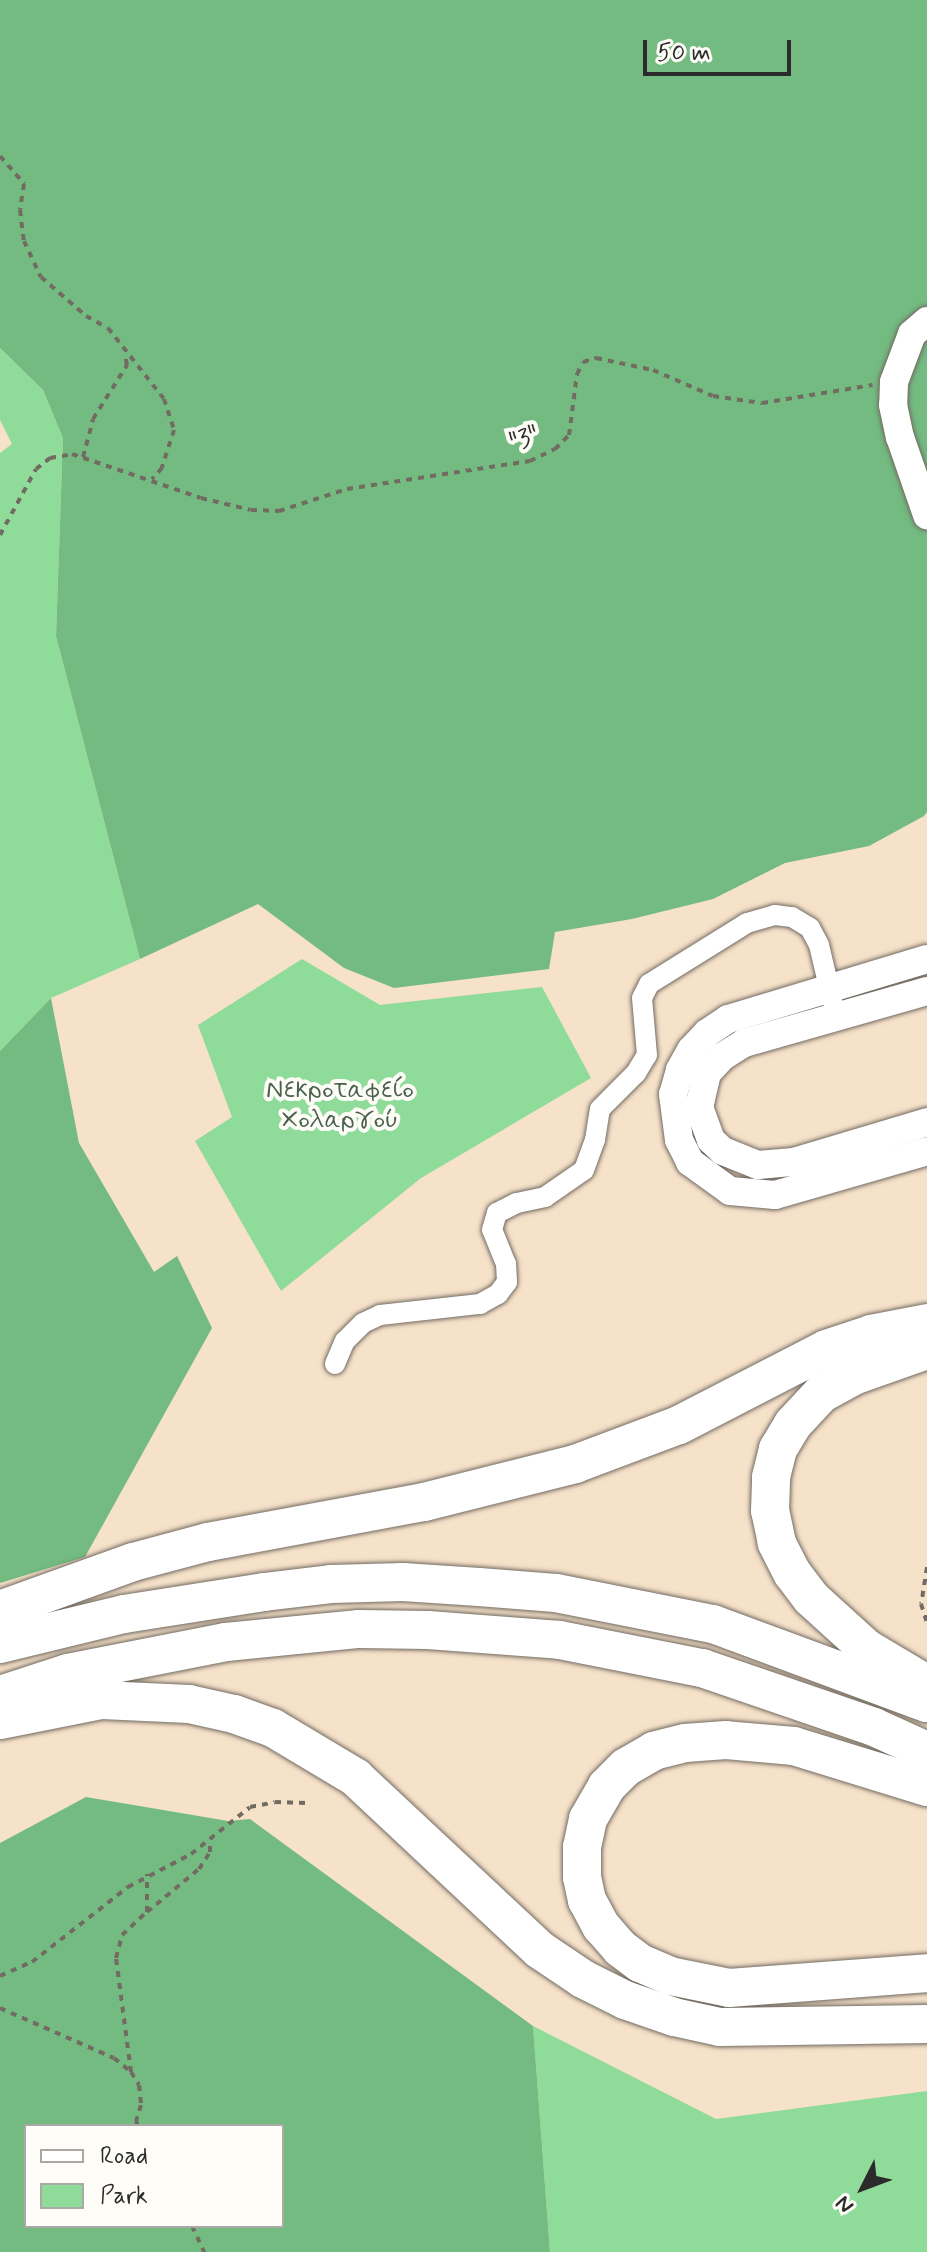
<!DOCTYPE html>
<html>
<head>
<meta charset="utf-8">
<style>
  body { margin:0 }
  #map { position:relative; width:927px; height:2252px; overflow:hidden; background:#f6e1c9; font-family:Mynerve,sans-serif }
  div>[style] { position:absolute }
  .green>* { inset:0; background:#8fdb99 }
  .forest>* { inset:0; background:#73bb81 }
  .path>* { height:4px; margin-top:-2px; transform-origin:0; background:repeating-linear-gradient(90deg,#726b62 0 6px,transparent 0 12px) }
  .roads { filter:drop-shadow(0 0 2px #726b62) drop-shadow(0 0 2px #726b62) }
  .street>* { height:20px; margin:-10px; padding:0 10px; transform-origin:10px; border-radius:10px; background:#fff }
  .secondary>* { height:28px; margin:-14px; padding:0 14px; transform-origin:14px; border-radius:14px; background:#fff }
  .highway>* { height:38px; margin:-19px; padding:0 19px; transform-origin:19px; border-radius:19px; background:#fff }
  span { translate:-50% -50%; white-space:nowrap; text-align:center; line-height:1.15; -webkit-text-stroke:8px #fdfcf7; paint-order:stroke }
  .street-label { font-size:26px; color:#2b2b2b }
  .park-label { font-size:26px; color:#49604c }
  .legend { position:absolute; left:24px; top:2124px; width:260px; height:104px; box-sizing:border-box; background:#fdfcf7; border:2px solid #a9a8a5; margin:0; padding:10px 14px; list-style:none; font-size:24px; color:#2b2b2b }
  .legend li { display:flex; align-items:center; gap:16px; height:40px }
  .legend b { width:40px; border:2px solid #a9a8a5 }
  .north { position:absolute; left:823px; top:2148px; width:80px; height:80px; -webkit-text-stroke:6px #fdfcf7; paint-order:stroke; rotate:228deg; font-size:22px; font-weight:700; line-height:32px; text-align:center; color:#2b2b2b }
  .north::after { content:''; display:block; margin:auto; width:28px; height:36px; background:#2b2b2b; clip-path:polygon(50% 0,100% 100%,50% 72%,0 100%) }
  .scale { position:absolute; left:643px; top:40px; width:148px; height:36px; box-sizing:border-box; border:4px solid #2b2b2b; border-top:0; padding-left:10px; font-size:24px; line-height:28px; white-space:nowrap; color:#2b2b2b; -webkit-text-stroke:6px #fdfcf7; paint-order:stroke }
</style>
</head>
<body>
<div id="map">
  <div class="green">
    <i style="clip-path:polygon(0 348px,43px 390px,63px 438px,56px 636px,140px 959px,51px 998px,0 1051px,0 453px,12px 444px,0 420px)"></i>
    <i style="clip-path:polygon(302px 959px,380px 1005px,542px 987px,591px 1078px,421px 1178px,281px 1291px,195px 1141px,232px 1117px,198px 1025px)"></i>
    <i style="clip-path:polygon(533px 2026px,716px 2119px,927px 2091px,927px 2252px,550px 2252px)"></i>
  </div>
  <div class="forest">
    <i style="clip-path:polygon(0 0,927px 0,927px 812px,924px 816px,869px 846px,785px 863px,713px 899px,632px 919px,555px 932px,549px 969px,394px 988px,344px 968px,258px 904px,140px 959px,56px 636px,63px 438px,43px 390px,0 348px)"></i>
    <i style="clip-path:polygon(51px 998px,79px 1143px,154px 1272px,177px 1256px,212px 1328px,85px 1557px,0 1583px,0 1051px)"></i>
    <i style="clip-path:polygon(evenodd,86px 1797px,228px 1821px,250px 1819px,533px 2026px,550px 2252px,0 2252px,0 1843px,86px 1797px,26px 2126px,282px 2126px,282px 2226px,26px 2226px,26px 2126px)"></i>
  </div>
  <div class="path">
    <i style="left:0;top:156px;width:37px;rotate:49deg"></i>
    <i style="left:24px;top:184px;width:26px;rotate:99deg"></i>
    <i style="left:20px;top:210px;width:31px;rotate:83deg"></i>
    <i style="left:24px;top:241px;width:40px;rotate:65deg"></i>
    <i style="left:41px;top:277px;width:60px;rotate:40.9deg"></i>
    <i style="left:86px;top:316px;width:25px;rotate:29deg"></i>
    <i style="left:108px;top:328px;width:90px;rotate:51.7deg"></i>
    <i style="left:164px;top:399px;width:33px;rotate:72deg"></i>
    <i style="left:174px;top:430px;width:40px;rotate:108deg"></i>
    <i style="left:162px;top:468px;width:15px;rotate:132deg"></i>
    <i style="left:83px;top:457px;width:39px;rotate:-75deg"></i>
    <i style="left:93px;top:419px;width:64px;rotate:-57.8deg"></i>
    <i style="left:127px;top:365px;width:10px;rotate:-101deg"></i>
    <i style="left:0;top:535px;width:75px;rotate:-61.4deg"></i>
    <i style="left:36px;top:469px;width:18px;rotate:-38deg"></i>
    <i style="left:50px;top:458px;width:22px;rotate:-10deg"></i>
    <i style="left:72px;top:454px;width:136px;rotate:18.8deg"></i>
    <i style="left:201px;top:498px;width:51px;rotate:13.5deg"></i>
    <i style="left:251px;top:510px;width:28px;rotate:2deg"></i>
    <i style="left:279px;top:511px;width:71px;rotate:-17.9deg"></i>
    <i style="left:347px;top:489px;width:185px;rotate:-8.7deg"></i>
    <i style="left:530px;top:461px;width:28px;rotate:-26deg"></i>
    <i style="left:555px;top:449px;width:20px;rotate:-45deg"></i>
    <i style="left:569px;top:435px;width:62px;rotate:-82.5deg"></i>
    <i style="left:577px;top:374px;width:13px;rotate:-63deg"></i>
    <i style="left:583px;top:362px;width:14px;rotate:-17deg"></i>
    <i style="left:596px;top:358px;width:58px;rotate:11.9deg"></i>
    <i style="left:653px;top:370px;width:65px;rotate:23.4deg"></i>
    <i style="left:713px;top:396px;width:49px;rotate:8.1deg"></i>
    <i style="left:762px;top:403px;width:112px;rotate:-9.2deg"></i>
    <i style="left:927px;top:1567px;width:37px;rotate:99deg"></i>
    <i style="left:921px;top:1604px;width:20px;rotate:72deg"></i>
    <i style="left:147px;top:1912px;width:67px;rotate:-39.6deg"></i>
    <i style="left:199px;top:1869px;width:20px;rotate:-57deg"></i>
    <i style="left:210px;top:1852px;width:12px;rotate:-90deg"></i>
    <i style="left:0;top:1976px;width:35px;rotate:-24deg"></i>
    <i style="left:32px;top:1962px;width:122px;rotate:-38deg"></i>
    <i style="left:128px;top:1887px;width:71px;rotate:-27.6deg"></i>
    <i style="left:191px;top:1854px;width:75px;rotate:-38.5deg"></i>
    <i style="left:250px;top:1807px;width:25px;rotate:-11deg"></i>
    <i style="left:275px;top:1802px;width:31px;rotate:2deg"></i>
    <i style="left:0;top:2008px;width:124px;rotate:23.7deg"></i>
    <i style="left:114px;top:2058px;width:22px;rotate:39deg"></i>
    <i style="left:131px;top:2072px;width:15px;rotate:58deg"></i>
    <i style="left:139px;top:2085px;width:20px;rotate:84deg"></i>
    <i style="left:141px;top:2105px;width:17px;rotate:107deg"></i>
    <i style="left:136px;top:2121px;width:5px;rotate:68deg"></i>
    <i style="left:131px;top:2072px;width:115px;rotate:-97.5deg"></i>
    <i style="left:116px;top:1958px;width:24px;rotate:-75deg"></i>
    <i style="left:122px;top:1935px;width:34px;rotate:-43deg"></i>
    <i style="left:147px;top:1912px;width:38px;rotate:-90deg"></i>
    <i style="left:192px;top:2226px;width:29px;rotate:65deg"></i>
  </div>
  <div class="roads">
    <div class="street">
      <i style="left:335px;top:1364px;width:25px;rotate:-67deg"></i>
      <i style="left:345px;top:1341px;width:25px;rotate:-45deg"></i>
      <i style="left:363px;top:1323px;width:19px;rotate:-25deg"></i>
      <i style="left:380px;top:1315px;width:101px;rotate:-6.3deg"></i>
      <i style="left:480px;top:1304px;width:21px;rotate:-29deg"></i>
      <i style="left:498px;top:1294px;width:15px;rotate:-53deg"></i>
      <i style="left:507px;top:1282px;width:18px;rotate:-93deg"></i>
      <i style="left:506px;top:1264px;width:37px;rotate:-112deg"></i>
      <i style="left:492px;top:1230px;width:18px;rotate:-74deg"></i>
      <i style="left:497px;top:1213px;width:22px;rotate:-27deg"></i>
      <i style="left:517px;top:1203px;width:29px;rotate:-12deg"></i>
      <i style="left:545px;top:1197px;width:47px;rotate:-34.7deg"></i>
      <i style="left:584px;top:1170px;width:32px;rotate:-70deg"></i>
      <i style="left:595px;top:1140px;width:31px;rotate:-81deg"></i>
      <i style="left:600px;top:1109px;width:51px;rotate:-45deg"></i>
      <i style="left:636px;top:1073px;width:21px;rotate:-59deg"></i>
      <i style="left:647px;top:1055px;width:57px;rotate:-95deg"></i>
      <i style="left:642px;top:998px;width:16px;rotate:-63deg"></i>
      <i style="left:649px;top:984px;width:115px;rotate:-31.9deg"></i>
      <i style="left:747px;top:923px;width:29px;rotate:-16deg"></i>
      <i style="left:775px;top:915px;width:17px;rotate:7deg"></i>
      <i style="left:792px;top:917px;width:21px;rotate:31deg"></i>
      <i style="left:810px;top:928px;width:19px;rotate:62deg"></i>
      <i style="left:819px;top:945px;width:57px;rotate:76.7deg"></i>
    </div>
    <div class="secondary">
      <i style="left:927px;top:321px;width:20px;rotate:139deg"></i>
      <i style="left:912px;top:334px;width:51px;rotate:110.6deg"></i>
      <i style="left:894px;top:382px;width:23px;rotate:92deg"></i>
      <i style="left:893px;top:405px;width:33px;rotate:78deg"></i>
      <i style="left:900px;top:437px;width:83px;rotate:70.9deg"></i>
      <i style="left:927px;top:959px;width:208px;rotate:163.2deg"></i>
      <i style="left:728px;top:1019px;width:25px;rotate:146deg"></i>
      <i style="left:707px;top:1033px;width:23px;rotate:133deg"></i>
      <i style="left:691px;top:1050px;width:23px;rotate:119deg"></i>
      <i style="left:680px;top:1070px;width:25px;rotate:106deg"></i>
      <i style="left:673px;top:1094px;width:46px;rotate:82.6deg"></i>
      <i style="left:679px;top:1140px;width:25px;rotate:63deg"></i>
      <i style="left:690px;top:1162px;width:49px;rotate:35.9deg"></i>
      <i style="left:730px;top:1191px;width:45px;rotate:5.1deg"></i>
      <i style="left:775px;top:1195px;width:158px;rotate:-16.1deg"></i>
      <i style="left:927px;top:991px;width:190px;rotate:164.1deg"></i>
      <i style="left:744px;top:1043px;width:26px;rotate:148deg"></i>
      <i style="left:722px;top:1057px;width:22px;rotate:133deg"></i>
      <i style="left:707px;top:1073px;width:35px;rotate:103deg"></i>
      <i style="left:699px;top:1107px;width:35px;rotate:70deg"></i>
      <i style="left:711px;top:1140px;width:16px;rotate:43deg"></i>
      <i style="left:723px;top:1151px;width:38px;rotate:22deg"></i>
      <i style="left:758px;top:1165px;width:36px;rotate:-5deg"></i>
      <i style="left:794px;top:1162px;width:139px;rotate:-16.7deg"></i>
    </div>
    <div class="highway">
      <i style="left:0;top:1610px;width:141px;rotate:-19.8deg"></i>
      <i style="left:133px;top:1562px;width:78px;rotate:-14.9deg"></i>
      <i style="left:208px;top:1542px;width:220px;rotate:-10.5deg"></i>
      <i style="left:424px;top:1502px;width:156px;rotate:-14.1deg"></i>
      <i style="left:575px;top:1464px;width:111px;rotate:-20.6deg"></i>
      <i style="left:679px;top:1425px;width:165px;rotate:-27.3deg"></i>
      <i style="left:826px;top:1349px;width:47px;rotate:-18.4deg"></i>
      <i style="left:871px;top:1334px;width:57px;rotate:-11.1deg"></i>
      <i style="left:0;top:1644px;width:128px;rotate:-13.6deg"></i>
      <i style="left:124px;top:1614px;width:142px;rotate:-8.9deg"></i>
      <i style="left:264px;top:1592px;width:67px;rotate:-6.8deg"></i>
      <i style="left:331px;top:1584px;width:72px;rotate:-1.6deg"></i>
      <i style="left:403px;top:1582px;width:76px;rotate:3.8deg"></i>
      <i style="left:479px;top:1587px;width:77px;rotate:4.5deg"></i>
      <i style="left:556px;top:1593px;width:160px;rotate:11.2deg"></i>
      <i style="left:713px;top:1624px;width:228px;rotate:20.3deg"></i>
      <i style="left:918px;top:1679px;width:61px;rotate:-149.2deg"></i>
      <i style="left:866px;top:1648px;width:74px;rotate:-137.7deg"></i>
      <i style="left:811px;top:1598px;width:31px;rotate:-127deg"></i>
      <i style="left:792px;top:1573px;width:34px;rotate:-117deg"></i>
      <i style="left:777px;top:1543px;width:33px;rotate:-102deg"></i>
      <i style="left:770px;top:1511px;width:34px;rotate:-88deg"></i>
      <i style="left:771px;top:1477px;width:29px;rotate:-76deg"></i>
      <i style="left:778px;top:1449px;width:29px;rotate:-59deg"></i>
      <i style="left:793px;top:1424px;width:41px;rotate:-47deg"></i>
      <i style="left:821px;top:1394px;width:37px;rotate:-29deg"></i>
      <i style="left:853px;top:1376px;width:78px;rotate:-19.4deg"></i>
      <i style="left:0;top:1695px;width:71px;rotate:-17.9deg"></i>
      <i style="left:68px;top:1673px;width:161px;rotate:-11.1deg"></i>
      <i style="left:226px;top:1642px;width:134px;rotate:-5.6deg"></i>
      <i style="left:359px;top:1629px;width:69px;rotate:0.8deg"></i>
      <i style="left:428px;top:1630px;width:132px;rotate:4.3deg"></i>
      <i style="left:560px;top:1640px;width:145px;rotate:11.2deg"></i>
      <i style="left:702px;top:1668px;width:182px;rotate:18.9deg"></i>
      <i style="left:874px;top:1727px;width:58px;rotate:24.4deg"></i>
      <i style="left:0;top:1720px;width:104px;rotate:-11.1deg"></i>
      <i style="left:102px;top:1700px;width:87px;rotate:2.6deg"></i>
      <i style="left:189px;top:1704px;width:46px;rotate:12.5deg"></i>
      <i style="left:234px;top:1714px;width:41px;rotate:19.7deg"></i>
      <i style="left:273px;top:1728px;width:96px;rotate:30.9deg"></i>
      <i style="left:355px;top:1777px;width:253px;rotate:43.1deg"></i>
      <i style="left:540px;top:1950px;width:52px;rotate:34deg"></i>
      <i style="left:583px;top:1979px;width:47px;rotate:26.6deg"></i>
      <i style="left:625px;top:2000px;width:52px;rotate:19.1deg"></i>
      <i style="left:674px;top:2017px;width:47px;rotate:12.3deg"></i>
      <i style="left:720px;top:2027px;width:207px;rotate:-0.8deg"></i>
      <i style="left:927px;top:1787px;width:139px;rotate:-162.9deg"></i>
      <i style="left:794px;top:1746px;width:68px;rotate:-175deg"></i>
      <i style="left:726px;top:1740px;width:41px;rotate:175.8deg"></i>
      <i style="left:685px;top:1743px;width:32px;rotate:166deg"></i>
      <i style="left:654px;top:1751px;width:32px;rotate:150deg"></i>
      <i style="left:626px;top:1767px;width:27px;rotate:135deg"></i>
      <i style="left:607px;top:1786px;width:38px;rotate:120deg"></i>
      <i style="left:588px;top:1819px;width:29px;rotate:102deg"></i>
      <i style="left:582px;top:1847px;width:30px;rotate:90deg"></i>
      <i style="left:582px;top:1877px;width:24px;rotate:78deg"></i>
      <i style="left:587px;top:1900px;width:30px;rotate:62deg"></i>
      <i style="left:601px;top:1926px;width:29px;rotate:49deg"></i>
      <i style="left:620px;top:1948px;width:25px;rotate:37deg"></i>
      <i style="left:640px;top:1963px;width:33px;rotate:23deg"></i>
      <i style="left:670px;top:1976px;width:60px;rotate:11.5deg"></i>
      <i style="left:729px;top:1988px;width:199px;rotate:-4.3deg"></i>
    </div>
  </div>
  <div class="street-label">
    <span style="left:525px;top:440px;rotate:-20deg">"3"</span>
  </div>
  <div class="park-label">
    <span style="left:340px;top:1106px">Νεκροταφείο<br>Χολαργού</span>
  </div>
  <ul class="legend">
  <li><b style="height:10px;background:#fff"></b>Road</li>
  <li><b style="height:22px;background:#8fdb99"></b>Park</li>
  </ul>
  <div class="north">N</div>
  <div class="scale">50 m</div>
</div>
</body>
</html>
